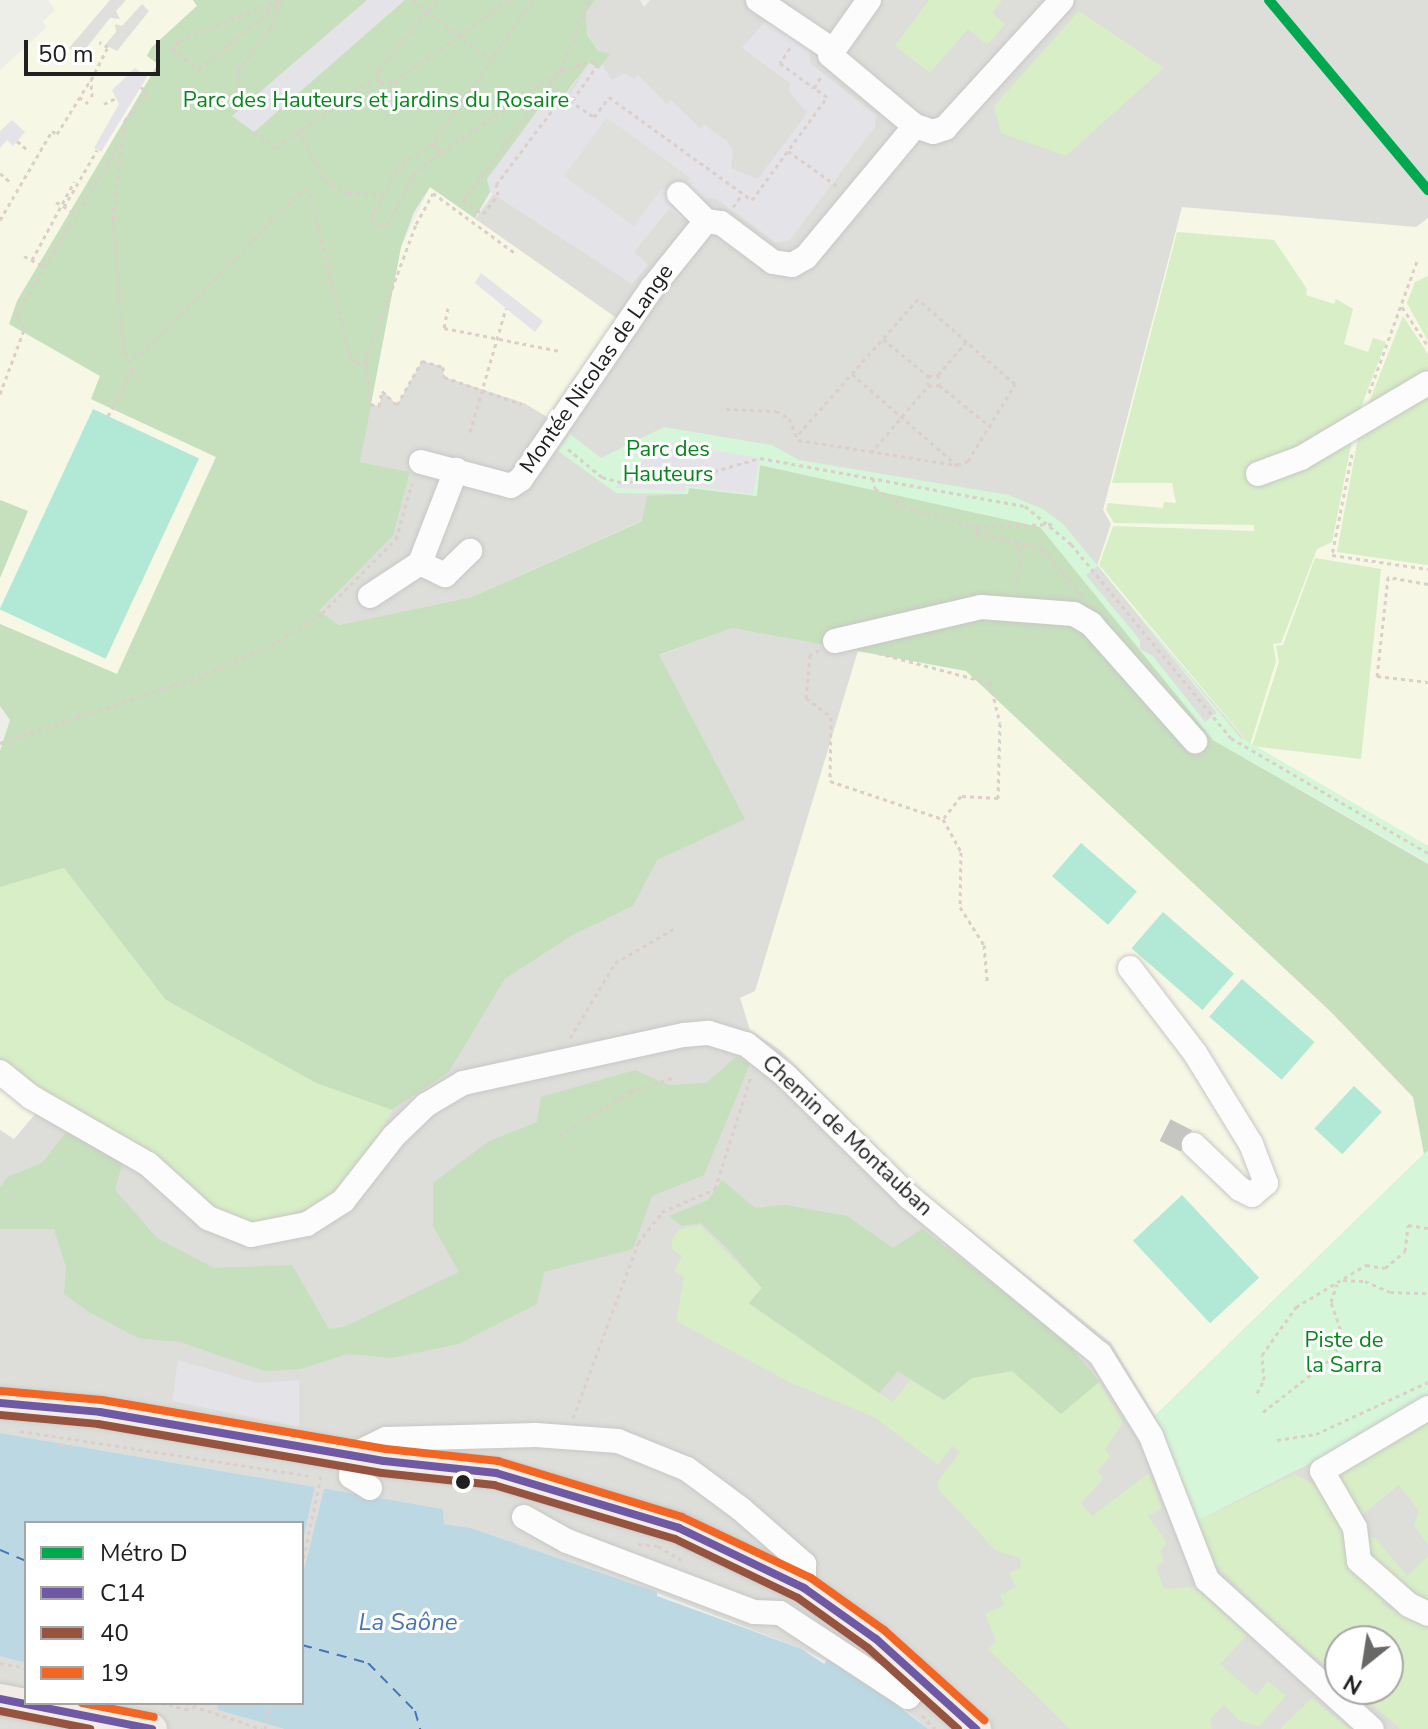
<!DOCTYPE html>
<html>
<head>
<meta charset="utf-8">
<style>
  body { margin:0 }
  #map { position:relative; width:1428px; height:1729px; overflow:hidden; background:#eeeee9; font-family:"Nunito Sans",sans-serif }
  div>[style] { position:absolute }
  .residential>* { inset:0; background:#ddddda }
  .education>* { inset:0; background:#f6f7e5 }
  .grass>* { inset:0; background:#d7eec6 }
  .forest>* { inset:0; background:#c6dfbd }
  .park>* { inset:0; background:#d6f6d9 }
  .pitch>* { inset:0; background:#b2e8d6; transform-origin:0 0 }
  .parking>* { inset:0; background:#dfdfdc }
  .plaza>* { inset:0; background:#e4e3e8 }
  .water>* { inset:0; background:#bbd8e3 }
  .pier>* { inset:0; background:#dddddb }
  .ferry>* { height:2px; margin-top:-1px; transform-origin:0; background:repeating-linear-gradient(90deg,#4675b6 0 10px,transparent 0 18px) }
  .minor-tunnel>* { height:24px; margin-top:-12px; transform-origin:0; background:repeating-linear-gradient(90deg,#c5c5c1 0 24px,transparent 0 36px) }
  .path>* { height:3px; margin-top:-1.5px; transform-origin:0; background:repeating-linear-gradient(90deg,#dccfca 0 4px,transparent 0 8px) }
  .roads { filter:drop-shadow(0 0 2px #c7c7c5) drop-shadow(0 0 2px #c7c7c5) }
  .minor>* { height:24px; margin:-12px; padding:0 12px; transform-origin:12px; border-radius:12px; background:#fcfcfc }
  .major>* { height:30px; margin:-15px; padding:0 15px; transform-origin:15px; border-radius:15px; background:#f1ede6 }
  .path-bridge>* { height:3px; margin-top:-1.5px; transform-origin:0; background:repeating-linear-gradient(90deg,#dccfca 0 4px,transparent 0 8px) }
  .bus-1>* { height:8px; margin:-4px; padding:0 4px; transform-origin:4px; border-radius:4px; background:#6f59a5 }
  .bus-2>* { height:8px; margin:-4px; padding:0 4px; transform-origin:4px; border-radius:4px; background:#965340 }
  .bus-3>* { height:8px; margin:-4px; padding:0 4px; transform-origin:4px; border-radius:4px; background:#f26522 }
  .metro-1>* { height:10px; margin:-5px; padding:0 5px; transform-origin:5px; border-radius:5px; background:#00a950 }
  .dots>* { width:22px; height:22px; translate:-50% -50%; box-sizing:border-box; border:4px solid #fff; border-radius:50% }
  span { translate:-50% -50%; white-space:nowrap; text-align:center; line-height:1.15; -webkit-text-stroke:6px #fff; paint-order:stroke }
  .park-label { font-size:22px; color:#06871c }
  .street-label { font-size:22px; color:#202020 }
  .water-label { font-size:24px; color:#4675b6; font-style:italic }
  .legend { position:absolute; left:24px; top:1521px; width:280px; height:184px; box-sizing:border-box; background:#fff; border:2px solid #a6a6a6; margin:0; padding:10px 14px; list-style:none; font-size:24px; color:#202020 }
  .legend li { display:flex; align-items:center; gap:16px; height:40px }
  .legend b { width:40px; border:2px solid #a6a6a6 }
  .north { position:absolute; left:1324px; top:1625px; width:80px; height:80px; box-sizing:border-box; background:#fff; border:2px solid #a6a6a6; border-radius:50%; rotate:210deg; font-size:22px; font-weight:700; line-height:32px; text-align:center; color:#202020 }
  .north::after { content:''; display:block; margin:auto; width:28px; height:36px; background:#686866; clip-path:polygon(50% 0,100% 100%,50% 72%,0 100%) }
  .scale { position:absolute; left:24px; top:40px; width:136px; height:36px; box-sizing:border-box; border:4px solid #202020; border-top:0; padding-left:10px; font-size:24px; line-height:28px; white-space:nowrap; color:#202020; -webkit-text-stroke:6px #fff; paint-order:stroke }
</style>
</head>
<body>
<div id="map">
  <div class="residential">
    <i style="clip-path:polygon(595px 0,640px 0,644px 7px,650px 0,1428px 0,1428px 852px,1213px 740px,643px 520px,472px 597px,339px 625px,319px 611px,393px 536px,410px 472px,360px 462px,372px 389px,430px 187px,476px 218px,589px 63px,599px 69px,609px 55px,598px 51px,587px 33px,586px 13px)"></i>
    <i style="clip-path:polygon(evenodd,732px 628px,966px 671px,1425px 1153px,1155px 1416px,1195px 1516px,1428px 1403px,1428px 1729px,928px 1729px,881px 1689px,802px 1649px,629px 1582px,471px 1528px,443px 1524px,442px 1509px,0 1433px,0 1062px,371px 1151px,392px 1110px,449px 1072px,505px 979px,573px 935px,633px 906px,656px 860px,744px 819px,658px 656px,732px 628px,1340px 1641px,1388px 1641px,1388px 1689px,1340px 1689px,1340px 1641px)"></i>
    <i style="clip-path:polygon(0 1656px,26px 1663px,26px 1703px,216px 1703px,218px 1710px,284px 1729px,0 1729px)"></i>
  </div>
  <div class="education">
    <i style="clip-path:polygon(48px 0,193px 0,197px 5px,151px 48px,158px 63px,17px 301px,100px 376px,91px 399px,216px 457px,117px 674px,0 624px,0 578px,28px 511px,0 500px,0 70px,47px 27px,43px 22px,55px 10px)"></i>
    <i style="clip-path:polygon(430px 187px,618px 319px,547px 417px,524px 403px,444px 377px,443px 367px,422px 361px,397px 405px,383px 391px,379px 406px,370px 404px,401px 247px)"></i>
    <i style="clip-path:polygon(1182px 207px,1416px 227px,1428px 218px,1428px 846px,1252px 748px,1097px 566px,1111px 524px,1103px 510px)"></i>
    <i style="clip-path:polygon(986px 617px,1428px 932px,1428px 1150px,1155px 1416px,1111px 1343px,919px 1189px,780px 1050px,750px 1030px,740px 998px,755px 991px,866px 624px)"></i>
    <i style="clip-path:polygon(0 1078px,41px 1107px,14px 1139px,0 1130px)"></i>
  </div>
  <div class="grass">
    <i style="clip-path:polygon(929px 0,1002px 0,992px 13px,1005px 24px,987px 45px,968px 29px,930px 73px,895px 46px)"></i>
    <i style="clip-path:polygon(1079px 11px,1164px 68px,1066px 156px,1001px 133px,994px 106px)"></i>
    <i style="clip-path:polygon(1177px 232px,1274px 240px,1307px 289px,1306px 295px,1334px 304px,1336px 299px,1353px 309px,1344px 344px,1368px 352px,1373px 338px,1386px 342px,1356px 420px,1332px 542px,1317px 549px,1281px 643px,1273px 644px,1276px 661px,1250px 745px,1099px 565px,1113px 526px,1254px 531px,1254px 525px,1114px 523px,1106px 510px,1108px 503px,1163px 508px,1164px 502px,1176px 503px,1172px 483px,1112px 483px)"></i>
    <i style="clip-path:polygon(1428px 276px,1428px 341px,1407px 303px,1415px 282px)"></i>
    <i style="clip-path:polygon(1403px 316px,1428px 354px,1428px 379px,1364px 415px)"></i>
    <i style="clip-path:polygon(1428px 389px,1428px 565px,1337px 552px,1360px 427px)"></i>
    <i style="clip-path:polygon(1315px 558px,1381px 569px,1361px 759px,1252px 746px,1279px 662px,1276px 646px,1283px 645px)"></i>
    <i style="clip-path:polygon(64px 868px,166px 1000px,316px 1083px,392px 1110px,371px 1151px,324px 1204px,241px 1227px,28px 1089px,0 1062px,0 887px)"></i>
    <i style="clip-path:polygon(700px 1225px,762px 1288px,749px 1304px,893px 1402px,910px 1380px,944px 1400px,972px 1378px,1012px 1371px,1061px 1414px,1099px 1382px,1123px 1422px,1105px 1450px,1110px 1456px,1097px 1472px,1104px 1478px,1081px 1503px,1092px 1516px,1149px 1473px,1162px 1509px,1148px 1516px,1167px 1543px,1160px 1551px,1164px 1562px,1156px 1566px,1164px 1589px,1193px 1587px,1218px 1609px,1247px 1635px,1220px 1664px,1256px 1695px,1268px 1681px,1286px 1696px,1259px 1727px,1238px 1720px,1224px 1705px,1210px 1720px,1212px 1729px,1070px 1729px,988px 1649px,996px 1642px,985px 1614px,1004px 1605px,1000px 1595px,1016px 1587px,1009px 1573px,1020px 1568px,1021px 1558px,996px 1551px,939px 1490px,937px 1482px,960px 1452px,952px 1446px,938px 1465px,874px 1417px,791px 1383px,676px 1321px,684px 1277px,674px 1271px,682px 1256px,672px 1249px,672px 1239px,679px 1229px)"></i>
    <i style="clip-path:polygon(1428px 1416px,1428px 1545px,1414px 1526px,1419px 1511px,1399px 1485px,1362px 1515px,1332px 1482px,1361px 1448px)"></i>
    <i style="clip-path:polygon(1295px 1474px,1318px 1487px,1384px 1594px,1382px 1605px,1428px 1625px,1428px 1729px,1400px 1729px,1354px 1689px,1388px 1689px,1388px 1641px,1340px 1641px,1340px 1677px,1277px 1625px,1214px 1563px,1197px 1521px)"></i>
    <i style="clip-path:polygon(1363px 1533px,1376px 1539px,1407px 1576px,1428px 1556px,1428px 1602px,1408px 1594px,1365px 1557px)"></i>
    <i style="clip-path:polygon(1312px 1698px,1350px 1729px,1280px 1729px)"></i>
  </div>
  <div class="forest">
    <i style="clip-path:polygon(193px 0,595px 0,586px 13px,587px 34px,598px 51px,610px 54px,599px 69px,589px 63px,490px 192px,475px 218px,430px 187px,414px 212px,401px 247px,360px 462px,410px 472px,393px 536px,319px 611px,339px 625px,472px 597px,642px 521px,647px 496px,688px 494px,689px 488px,756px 496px,759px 465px,1040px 527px,1213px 740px,1428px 864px,1428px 1288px,1155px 1416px,1424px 1154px,1413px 1097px,1330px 1011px,966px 671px,732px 628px,659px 655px,745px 819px,657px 860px,633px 906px,573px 935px,505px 979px,449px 1072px,392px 1110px,316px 1083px,166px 1000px,64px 868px,0 887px,0 751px,10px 720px,0 706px,0 624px,117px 674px,216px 457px,91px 399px,100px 376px,9px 324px,17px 301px,158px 64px,147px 56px,151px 48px,197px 6px)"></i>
    <i style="clip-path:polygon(0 500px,28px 511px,0 578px)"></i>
    <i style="clip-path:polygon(736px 1057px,750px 1064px,704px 1175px,652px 1196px,633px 1249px,544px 1272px,537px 1304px,458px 1344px,392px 1358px,347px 1354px,301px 1369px,265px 1371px,180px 1342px,138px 1338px,89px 1312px,64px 1294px,66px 1267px,54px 1229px,0 1229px,0 1188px,7px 1177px,42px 1163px,72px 1125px,124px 1158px,115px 1190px,157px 1238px,214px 1268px,292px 1265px,329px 1329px,344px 1327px,459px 1272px,433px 1226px,433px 1183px,489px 1141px,537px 1122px,541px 1097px,635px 1070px,668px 1085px,706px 1083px)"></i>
    <i style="clip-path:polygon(722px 1180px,755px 1208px,786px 1205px,847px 1216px,893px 1248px,922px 1229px,1063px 1337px,1099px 1382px,1061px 1414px,1012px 1371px,972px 1378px,944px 1400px,898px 1371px,879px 1393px,749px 1303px,762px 1288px,728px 1249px,701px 1223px,682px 1226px,669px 1216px,708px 1200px)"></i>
  </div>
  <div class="park">
    <i style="clip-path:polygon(664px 427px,772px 445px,799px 460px,1009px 495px,1043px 509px,1063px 524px,1240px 737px,1428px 846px,1428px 862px,1213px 740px,1040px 527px,760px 465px,757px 496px,689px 488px,688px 494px,616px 493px,558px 451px,570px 434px,601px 458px)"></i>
    <i style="clip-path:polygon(1428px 1150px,1428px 1403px,1197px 1521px,1155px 1416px)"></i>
  </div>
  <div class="pitch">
    <i style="left:93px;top:409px;width:117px;height:221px;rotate:25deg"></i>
    <i style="left:1081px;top:843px;width:74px;height:44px;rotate:41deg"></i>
    <i style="left:1163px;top:912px;width:94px;height:48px;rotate:41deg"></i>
    <i style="left:1242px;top:979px;width:96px;height:50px;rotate:41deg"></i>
    <i style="left:1354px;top:1086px;width:38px;height:58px;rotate:43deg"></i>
    <i style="left:1182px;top:1195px;width:113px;height:67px;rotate:47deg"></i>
  </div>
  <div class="parking">
    <i style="clip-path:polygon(110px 0,126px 0,116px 11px,120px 19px,110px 18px,80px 56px,69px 48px)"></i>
    <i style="clip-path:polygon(142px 4px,149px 11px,117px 51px,105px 45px,116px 32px,115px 24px,122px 26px)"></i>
    <i style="clip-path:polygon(607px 118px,690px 179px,691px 210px,662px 189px,634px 227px,563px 176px)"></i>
  </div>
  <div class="plaza">
    <i style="clip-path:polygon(367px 0,405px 0,254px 132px,232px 116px)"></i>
    <i style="clip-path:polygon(744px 0,771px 0,820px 36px,810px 51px,810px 63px,876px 115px,875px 127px,790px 240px,776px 243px,715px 198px,699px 199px,682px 189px,690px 178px,607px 118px,564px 176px,634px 226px,662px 188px,691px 210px,683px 220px,669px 209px,634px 252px,648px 265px,632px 284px,490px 192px,487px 179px,551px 92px,571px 93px,589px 63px,599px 69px,602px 64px,612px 80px,625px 73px,634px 79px,638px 75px,667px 104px,671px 100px,701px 129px,704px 124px,727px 141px,733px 151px,731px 168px,758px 179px,807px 113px,788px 90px,791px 84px,742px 48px,768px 18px)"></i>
    <i style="clip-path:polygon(135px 68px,147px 77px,101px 152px,94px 148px,119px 104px,112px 90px)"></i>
    <i style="clip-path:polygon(12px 120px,25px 132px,13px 146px,7px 140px,0 148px,0 131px)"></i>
    <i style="clip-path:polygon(481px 273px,543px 321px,535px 332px,475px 283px)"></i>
    <i style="clip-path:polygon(663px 441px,760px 458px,753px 494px,686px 486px,685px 491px,614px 488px)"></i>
    <i style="clip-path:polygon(178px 1360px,257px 1383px,299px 1380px,299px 1427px,172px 1401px)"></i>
  </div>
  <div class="water">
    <i style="clip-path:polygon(0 1433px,443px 1509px,444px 1524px,471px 1528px,657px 1592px,657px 1596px,802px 1649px,824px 1664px,832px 1654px,928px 1729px,284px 1729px,218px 1710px,216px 1703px,302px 1703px,302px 1523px,26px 1523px,26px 1663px,0 1656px)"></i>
  </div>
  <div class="pier">
    <i style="clip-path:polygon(1098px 566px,1217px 713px,1211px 717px,1205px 722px,1153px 656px,1140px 649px,1140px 640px,1086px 575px)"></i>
    <i style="clip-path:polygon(315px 1485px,325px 1486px,302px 1578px,302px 1544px)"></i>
  </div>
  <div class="ferry">
    <i style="left:0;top:1550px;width:28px;rotate:23deg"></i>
    <i style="left:302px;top:1645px;width:68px;rotate:15.3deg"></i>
    <i style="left:368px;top:1663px;width:67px;rotate:45.6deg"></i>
    <i style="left:415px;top:1711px;width:19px;rotate:74deg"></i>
  </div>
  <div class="minor-tunnel">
    <i style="left:1165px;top:1130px;width:33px;rotate:27deg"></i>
  </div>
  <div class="path">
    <i style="left:279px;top:0;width:108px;rotate:157.7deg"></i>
    <i style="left:179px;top:41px;width:11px;rotate:131deg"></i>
    <i style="left:172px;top:49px;width:34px;rotate:37deg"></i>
    <i style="left:199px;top:69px;width:109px;rotate:-39.4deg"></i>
    <i style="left:413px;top:0;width:96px;rotate:37.8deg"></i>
    <i style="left:437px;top:0;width:94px;rotate:129.8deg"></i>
    <i style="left:377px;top:72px;width:11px;rotate:75deg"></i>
    <i style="left:380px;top:83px;width:14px;rotate:-4deg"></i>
    <i style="left:394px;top:82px;width:141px;rotate:-35.5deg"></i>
    <i style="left:533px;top:0;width:176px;rotate:125deg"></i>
    <i style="left:432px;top:144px;width:13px;rotate:39deg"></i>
    <i style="left:442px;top:152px;width:145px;rotate:-34.6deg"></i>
    <i style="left:561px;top:70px;width:32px;rotate:-16deg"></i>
    <i style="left:592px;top:61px;width:7px;rotate:27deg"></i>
    <i style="left:598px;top:64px;width:45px;rotate:125.1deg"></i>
    <i style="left:589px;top:0;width:75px;rotate:111.8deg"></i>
    <i style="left:561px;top:70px;width:164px;rotate:126.8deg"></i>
    <i style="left:463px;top:201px;width:24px;rotate:33deg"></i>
    <i style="left:483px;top:214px;width:24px;rotate:-52deg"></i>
    <i style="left:498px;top:195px;width:10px;rotate:-101deg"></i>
    <i style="left:496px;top:185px;width:111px;rotate:-53deg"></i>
    <i style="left:563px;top:96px;width:37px;rotate:34deg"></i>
    <i style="left:594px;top:117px;width:25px;rotate:-53deg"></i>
    <i style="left:609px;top:97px;width:176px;rotate:35.8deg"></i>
    <i style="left:752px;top:200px;width:127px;rotate:-53.9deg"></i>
    <i style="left:827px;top:97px;width:16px;rotate:-145deg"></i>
    <i style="left:814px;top:88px;width:15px;rotate:-58deg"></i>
    <i style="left:790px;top:48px;width:18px;rotate:124deg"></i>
    <i style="left:780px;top:63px;width:42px;rotate:36.3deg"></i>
    <i style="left:141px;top:87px;width:8px;rotate:45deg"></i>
    <i style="left:147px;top:93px;width:35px;rotate:129deg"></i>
    <i style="left:125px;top:120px;width:98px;rotate:97.1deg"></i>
    <i style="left:113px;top:217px;width:137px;rotate:85.4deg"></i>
    <i style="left:124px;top:354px;width:17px"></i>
    <i style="left:141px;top:354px;width:231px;rotate:-45.5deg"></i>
    <i style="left:303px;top:189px;width:8px;rotate:30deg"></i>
    <i style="left:310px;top:193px;width:165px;rotate:76.3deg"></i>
    <i style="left:349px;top:353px;width:13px;rotate:51deg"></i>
    <i style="left:357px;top:363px;width:10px;rotate:11deg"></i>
    <i style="left:367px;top:365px;width:39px;rotate:86deg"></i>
    <i style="left:370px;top:404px;width:9px;rotate:13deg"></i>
    <i style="left:379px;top:406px;width:15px;rotate:-79deg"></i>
    <i style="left:382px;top:391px;width:21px;rotate:43deg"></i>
    <i style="left:397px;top:405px;width:51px;rotate:-60.4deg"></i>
    <i style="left:422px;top:361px;width:22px;rotate:16deg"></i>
    <i style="left:443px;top:367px;width:10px;rotate:84deg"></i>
    <i style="left:444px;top:377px;width:82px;rotate:19.3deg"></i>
    <i style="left:79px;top:97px;width:11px;rotate:34deg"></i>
    <i style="left:92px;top:97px;width:17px;rotate:-93deg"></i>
    <i style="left:91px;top:80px;width:37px;rotate:-63deg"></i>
    <i style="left:108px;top:47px;width:10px;rotate:-151deg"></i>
    <i style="left:104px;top:104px;width:13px;rotate:-27deg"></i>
    <i style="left:240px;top:108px;width:37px;rotate:-93deg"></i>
    <i style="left:238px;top:71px;width:54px;rotate:-52.5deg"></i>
    <i style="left:271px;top:28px;width:23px;rotate:-70deg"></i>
    <i style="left:299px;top:131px;width:55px;rotate:62deg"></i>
    <i style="left:325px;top:180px;width:26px;rotate:29deg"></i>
    <i style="left:348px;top:193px;width:34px;rotate:2deg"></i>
    <i style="left:254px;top:132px;width:27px;rotate:36deg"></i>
    <i style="left:276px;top:148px;width:121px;rotate:-35.3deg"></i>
    <i style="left:17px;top:141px;width:16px;rotate:40deg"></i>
    <i style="left:432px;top:144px;width:38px;rotate:147deg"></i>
    <i style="left:400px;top:165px;width:60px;rotate:118.7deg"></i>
    <i style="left:371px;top:218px;width:9px;rotate:41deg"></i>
    <i style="left:378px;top:224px;width:9px;rotate:6deg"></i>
    <i style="left:387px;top:225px;width:63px;rotate:-61.4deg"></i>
    <i style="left:417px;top:170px;width:31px;rotate:-36deg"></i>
    <i style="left:788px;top:151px;width:60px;rotate:35.5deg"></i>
    <i style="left:0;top:173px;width:13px;rotate:42deg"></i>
    <i style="left:63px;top:206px;width:16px;rotate:30deg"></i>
    <i style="left:64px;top:207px;width:66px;rotate:-59.9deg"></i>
    <i style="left:733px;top:207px;width:16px;rotate:-55deg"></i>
    <i style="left:0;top:220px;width:103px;rotate:-59.7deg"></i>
    <i style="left:52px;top:131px;width:6px;rotate:31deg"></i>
    <i style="left:57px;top:134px;width:65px;rotate:-58.3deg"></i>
    <i style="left:24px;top:256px;width:24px;rotate:28deg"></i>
    <i style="left:32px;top:260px;width:89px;rotate:-61.7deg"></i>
    <i style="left:1402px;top:307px;width:47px;rotate:56.3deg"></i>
    <i style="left:448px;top:308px;width:20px;rotate:101deg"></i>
    <i style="left:444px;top:328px;width:118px;rotate:11.2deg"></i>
    <i style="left:883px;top:339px;width:58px;rotate:39.4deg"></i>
    <i style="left:928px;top:376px;width:10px;rotate:-6deg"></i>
    <i style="left:938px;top:375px;width:10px;rotate:79deg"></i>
    <i style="left:940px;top:385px;width:12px;rotate:175deg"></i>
    <i style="left:928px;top:386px;width:10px;rotate:-90deg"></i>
    <i style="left:364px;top:364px;width:149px;rotate:-69.6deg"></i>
    <i style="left:416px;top:224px;width:35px;rotate:-61deg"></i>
    <i style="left:433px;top:193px;width:102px;rotate:36.2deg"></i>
    <i style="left:852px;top:374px;width:139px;rotate:40.9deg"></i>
    <i style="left:938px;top:375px;width:43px;rotate:-49.7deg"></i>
    <i style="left:939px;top:385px;width:67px;rotate:38.9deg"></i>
    <i style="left:1369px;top:393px;width:140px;rotate:-70deg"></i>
    <i style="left:0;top:394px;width:72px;rotate:-69.5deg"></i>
    <i style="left:25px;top:327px;width:15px;rotate:-127deg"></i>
    <i style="left:16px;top:315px;width:199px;rotate:-58.8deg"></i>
    <i style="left:726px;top:409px;width:50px;rotate:2.3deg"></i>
    <i style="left:776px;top:411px;width:15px;rotate:28deg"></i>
    <i style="left:789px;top:418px;width:24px;rotate:68deg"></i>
    <i style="left:798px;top:440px;width:161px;rotate:8.9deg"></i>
    <i style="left:957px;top:465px;width:12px;rotate:-20deg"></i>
    <i style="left:968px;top:461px;width:90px;rotate:-58.6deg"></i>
    <i style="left:1015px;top:384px;width:129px;rotate:-138.8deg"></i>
    <i style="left:918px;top:299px;width:183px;rotate:131.5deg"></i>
    <i style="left:108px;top:416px;width:51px;rotate:-61.9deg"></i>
    <i style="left:132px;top:371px;width:13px;rotate:-103deg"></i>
    <i style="left:470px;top:432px;width:129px;rotate:-73.8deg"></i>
    <i style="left:568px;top:449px;width:44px;rotate:39.5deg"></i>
    <i style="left:602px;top:477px;width:20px;rotate:15deg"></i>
    <i style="left:621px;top:482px;width:62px;rotate:-1.8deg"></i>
    <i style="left:683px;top:480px;width:80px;rotate:-15.9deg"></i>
    <i style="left:760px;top:458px;width:269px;rotate:10.3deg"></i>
    <i style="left:1025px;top:506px;width:60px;rotate:39.6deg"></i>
    <i style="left:1071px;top:544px;width:251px;rotate:50.5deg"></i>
    <i style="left:1231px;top:738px;width:228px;rotate:30.3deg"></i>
    <i style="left:871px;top:453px;width:88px;rotate:-49.6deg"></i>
    <i style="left:1352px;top:454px;width:103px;rotate:101.2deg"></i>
    <i style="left:1332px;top:555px;width:97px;rotate:8.3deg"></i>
    <i style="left:873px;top:478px;width:11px;rotate:80deg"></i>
    <i style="left:875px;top:489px;width:41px;rotate:29.1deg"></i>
    <i style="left:911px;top:509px;width:67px;rotate:15.5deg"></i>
    <i style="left:976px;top:527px;width:76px;rotate:-2.3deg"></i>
    <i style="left:976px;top:527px;width:6px;rotate:90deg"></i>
    <i style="left:976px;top:533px;width:41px;rotate:12.7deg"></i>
    <i style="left:1016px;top:542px;width:17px;rotate:69deg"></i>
    <i style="left:1022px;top:558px;width:32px;rotate:103deg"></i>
    <i style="left:1016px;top:542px;width:27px;rotate:15deg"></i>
    <i style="left:1042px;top:549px;width:60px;rotate:48.4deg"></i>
    <i style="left:1428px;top:584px;width:41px;rotate:-170.1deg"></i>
    <i style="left:1388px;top:577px;width:100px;rotate:96.3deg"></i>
    <i style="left:1377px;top:676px;width:51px;rotate:6.7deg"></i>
    <i style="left:819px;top:650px;width:10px;rotate:151deg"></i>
    <i style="left:810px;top:655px;width:43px;rotate:95.3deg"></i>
    <i style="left:806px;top:698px;width:31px;rotate:37deg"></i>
    <i style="left:831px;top:717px;width:64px;rotate:90.9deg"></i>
    <i style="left:830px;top:781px;width:119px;rotate:18.6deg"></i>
    <i style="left:878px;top:653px;width:116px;rotate:15deg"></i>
    <i style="left:990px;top:683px;width:41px;rotate:76deg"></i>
    <i style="left:1000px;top:723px;width:75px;rotate:91.5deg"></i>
    <i style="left:998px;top:798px;width:37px;rotate:-177deg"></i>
    <i style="left:961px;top:796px;width:29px;rotate:128deg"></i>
    <i style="left:943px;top:819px;width:38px;rotate:61deg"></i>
    <i style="left:961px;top:852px;width:55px;rotate:91deg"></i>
    <i style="left:960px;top:907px;width:45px;rotate:57.7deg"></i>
    <i style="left:984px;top:945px;width:37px;rotate:85deg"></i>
    <i style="left:0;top:743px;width:209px;rotate:-18.4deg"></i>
    <i style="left:198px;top:677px;width:87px;rotate:-23.6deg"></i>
    <i style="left:278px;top:642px;width:53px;rotate:-33.4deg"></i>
    <i style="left:322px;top:613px;width:105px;rotate:-45deg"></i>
    <i style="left:396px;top:539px;width:58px;rotate:-74.1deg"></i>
    <i style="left:570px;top:1038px;width:87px;rotate:-59deg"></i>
    <i style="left:615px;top:963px;width:72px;rotate:-30.1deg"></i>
    <i style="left:559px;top:1136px;width:84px;rotate:-31.8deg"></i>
    <i style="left:630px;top:1092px;width:46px;rotate:-18.8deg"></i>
    <i style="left:1343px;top:1280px;width:22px;rotate:3deg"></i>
    <i style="left:1365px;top:1281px;width:27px;rotate:24deg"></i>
    <i style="left:1390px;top:1292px;width:38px;rotate:2deg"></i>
    <i style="left:1257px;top:1393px;width:15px;rotate:-62deg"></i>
    <i style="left:1264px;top:1380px;width:25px;rotate:-95deg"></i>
    <i style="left:1262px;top:1355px;width:59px;rotate:-54.7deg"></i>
    <i style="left:1296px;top:1307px;width:82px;rotate:-31deg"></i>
    <i style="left:1366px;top:1265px;width:19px;rotate:9deg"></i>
    <i style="left:1385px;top:1268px;width:26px;rotate:-40deg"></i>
    <i style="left:1405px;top:1251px;width:26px;rotate:-83deg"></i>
    <i style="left:1408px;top:1225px;width:20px;rotate:9deg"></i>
    <i style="left:1263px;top:1412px;width:88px;rotate:-38deg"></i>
    <i style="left:1332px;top:1358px;width:24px;rotate:-62deg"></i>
    <i style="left:1343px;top:1337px;width:37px;rotate:-109deg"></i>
    <i style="left:1331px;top:1302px;width:19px;rotate:-72deg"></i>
    <i style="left:573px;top:1418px;width:187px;rotate:-69.6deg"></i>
    <i style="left:638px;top:1243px;width:39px;rotate:-52deg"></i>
    <i style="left:662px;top:1212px;width:58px;rotate:-23.5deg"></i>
    <i style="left:715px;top:1189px;width:119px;rotate:-72.3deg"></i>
    <i style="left:20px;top:1431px;width:294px;rotate:8.8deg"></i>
    <i style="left:1277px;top:1440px;width:39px;rotate:-9deg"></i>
    <i style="left:1316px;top:1434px;width:123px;rotate:-24.9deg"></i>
    <i style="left:60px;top:1445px;width:15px;rotate:8deg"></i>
    <i style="left:638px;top:1544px;width:20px;rotate:6deg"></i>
    <i style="left:658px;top:1546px;width:27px;rotate:31deg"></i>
    <i style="left:302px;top:1566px;width:92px;rotate:-78.1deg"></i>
    <i style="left:0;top:1663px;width:26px;rotate:11deg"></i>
    <i style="left:161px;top:1703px;width:32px;rotate:13deg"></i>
    <i style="left:185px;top:1703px;width:81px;rotate:18.7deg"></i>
    <i style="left:922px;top:1715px;width:19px;rotate:47deg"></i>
    <i style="left:265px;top:1729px;width:27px;rotate:-77deg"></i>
  </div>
  <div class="roads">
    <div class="minor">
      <i style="left:758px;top:0;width:88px;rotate:33.9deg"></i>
      <i style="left:869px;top:0;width:67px;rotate:125.3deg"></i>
      <i style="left:830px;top:55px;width:111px;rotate:39.9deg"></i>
      <i style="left:915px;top:126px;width:19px;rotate:18deg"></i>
      <i style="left:933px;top:132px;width:13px;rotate:-18deg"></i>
      <i style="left:945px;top:128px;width:173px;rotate:-47.6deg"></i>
      <i style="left:679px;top:194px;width:38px;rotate:45deg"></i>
      <i style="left:421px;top:462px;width:93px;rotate:14.9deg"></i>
      <i style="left:511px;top:486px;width:12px;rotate:-35deg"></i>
      <i style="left:521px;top:479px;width:232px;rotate:-55.6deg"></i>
      <i style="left:652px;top:288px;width:86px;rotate:-51.1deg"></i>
      <i style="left:706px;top:221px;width:15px;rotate:8deg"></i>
      <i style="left:721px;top:223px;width:65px;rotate:36.9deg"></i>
      <i style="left:773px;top:262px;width:19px;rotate:9deg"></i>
      <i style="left:792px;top:265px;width:16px;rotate:-30deg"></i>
      <i style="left:806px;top:257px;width:170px;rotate:-50.2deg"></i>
      <i style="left:1258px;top:474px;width:46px;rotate:-20.4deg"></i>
      <i style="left:1301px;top:458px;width:147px;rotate:-30.6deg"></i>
      <i style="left:420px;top:563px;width:28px;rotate:26deg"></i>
      <i style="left:445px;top:575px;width:35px;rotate:-44deg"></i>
      <i style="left:370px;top:596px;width:60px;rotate:-33.4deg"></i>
      <i style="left:420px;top:563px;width:100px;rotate:-68.8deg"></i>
      <i style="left:835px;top:641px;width:150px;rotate:-13.1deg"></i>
      <i style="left:981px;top:607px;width:93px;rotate:4.3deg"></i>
      <i style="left:1074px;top:614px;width:20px;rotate:30deg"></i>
      <i style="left:1091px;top:624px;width:157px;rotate:48.4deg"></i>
      <i style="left:1130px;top:968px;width:107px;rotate:52.6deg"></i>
      <i style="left:1195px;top:1053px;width:107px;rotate:58.4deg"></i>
      <i style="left:1251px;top:1144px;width:42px;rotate:69deg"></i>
      <i style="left:1266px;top:1183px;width:18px;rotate:139deg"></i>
      <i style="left:1252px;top:1195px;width:13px;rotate:-153deg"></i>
      <i style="left:1240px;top:1189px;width:64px;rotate:-136.3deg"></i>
      <i style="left:0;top:1072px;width:40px;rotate:39deg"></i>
      <i style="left:31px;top:1097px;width:135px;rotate:29.8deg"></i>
      <i style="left:148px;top:1164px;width:81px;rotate:42deg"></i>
      <i style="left:208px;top:1218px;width:46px;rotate:21.6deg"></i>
      <i style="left:251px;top:1235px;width:57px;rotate:-11.1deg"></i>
      <i style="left:307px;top:1224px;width:43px;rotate:-32.6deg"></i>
      <i style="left:343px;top:1201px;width:83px;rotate:-51.9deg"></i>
      <i style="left:394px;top:1136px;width:45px;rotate:-44.1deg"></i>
      <i style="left:426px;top:1105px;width:43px;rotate:-30.7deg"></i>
      <i style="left:463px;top:1083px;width:226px;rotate:-12.3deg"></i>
      <i style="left:684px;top:1035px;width:25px;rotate:-5deg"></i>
      <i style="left:709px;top:1033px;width:39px;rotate:17deg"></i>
      <i style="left:746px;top:1044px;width:50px;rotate:38.5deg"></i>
      <i style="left:785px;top:1075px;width:173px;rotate:44.5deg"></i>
      <i style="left:908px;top:1196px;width:249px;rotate:39.5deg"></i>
      <i style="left:1100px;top:1354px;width:97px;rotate:58.1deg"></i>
      <i style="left:1151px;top:1436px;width:155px;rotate:68.7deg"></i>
      <i style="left:1207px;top:1580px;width:222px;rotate:42.1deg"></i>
      <i style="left:1428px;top:1408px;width:123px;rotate:149.3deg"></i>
      <i style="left:1322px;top:1471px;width:66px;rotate:59.9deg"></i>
      <i style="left:1355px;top:1528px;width:33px;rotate:83deg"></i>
      <i style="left:1359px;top:1561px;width:67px;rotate:41.3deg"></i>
      <i style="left:1409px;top:1605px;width:21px;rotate:25deg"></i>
      <i style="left:370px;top:1488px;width:22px;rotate:-148deg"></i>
      <i style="left:351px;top:1476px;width:21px;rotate:-85deg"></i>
      <i style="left:353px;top:1455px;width:37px;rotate:-26deg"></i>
      <i style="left:386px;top:1439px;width:150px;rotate:-1.5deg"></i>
      <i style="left:536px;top:1435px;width:82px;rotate:4.2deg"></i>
      <i style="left:618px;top:1441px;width:74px;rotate:22.1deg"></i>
      <i style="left:687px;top:1469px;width:67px;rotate:36.5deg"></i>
      <i style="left:741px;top:1509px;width:84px;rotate:41.1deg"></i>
      <i style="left:804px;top:1564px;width:24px;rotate:90deg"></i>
      <i style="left:524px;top:1517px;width:49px;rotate:29.2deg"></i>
      <i style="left:567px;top:1541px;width:200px;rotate:20.8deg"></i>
      <i style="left:754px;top:1612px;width:26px;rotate:2deg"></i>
      <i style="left:780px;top:1613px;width:153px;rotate:33.3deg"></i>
      <i style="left:908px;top:1697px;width:24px;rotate:-48deg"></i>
    </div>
    <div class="major">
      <i style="left:0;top:1403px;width:100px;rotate:5.1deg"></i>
      <i style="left:100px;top:1412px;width:288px;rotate:9.8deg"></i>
      <i style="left:384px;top:1461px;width:113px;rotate:6.1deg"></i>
      <i style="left:496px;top:1473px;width:191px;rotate:16.7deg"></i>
      <i style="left:679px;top:1528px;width:139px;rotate:25.6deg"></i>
      <i style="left:804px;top:1588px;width:88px;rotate:35.3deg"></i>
      <i style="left:876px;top:1639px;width:135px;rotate:42deg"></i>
      <i style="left:0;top:1699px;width:155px;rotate:11.2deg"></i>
    </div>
  </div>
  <div class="path-bridge">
    <i style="left:56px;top:202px;width:8px;rotate:30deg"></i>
  </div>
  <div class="bus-1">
    <i style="left:0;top:1403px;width:100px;rotate:5.1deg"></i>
    <i style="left:100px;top:1412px;width:288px;rotate:9.8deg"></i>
    <i style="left:384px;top:1461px;width:113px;rotate:6.1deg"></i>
    <i style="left:496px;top:1473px;width:191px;rotate:16.7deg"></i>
    <i style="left:679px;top:1528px;width:139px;rotate:25.6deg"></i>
    <i style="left:804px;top:1588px;width:88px;rotate:35.3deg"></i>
    <i style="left:876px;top:1639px;width:135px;rotate:42deg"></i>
    <i style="left:0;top:1699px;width:155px;rotate:11.2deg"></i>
  </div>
  <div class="bus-2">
    <i style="left:0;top:1415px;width:98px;rotate:5.2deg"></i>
    <i style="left:98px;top:1424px;width:288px;rotate:9.8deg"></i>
    <i style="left:382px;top:1473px;width:113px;rotate:6.1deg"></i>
    <i style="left:494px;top:1485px;width:189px;rotate:16.6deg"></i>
    <i style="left:675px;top:1539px;width:136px;rotate:25.6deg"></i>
    <i style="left:798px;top:1598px;width:86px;rotate:35.5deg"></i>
    <i style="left:868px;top:1648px;width:121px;rotate:42deg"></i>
    <i style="left:0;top:1711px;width:92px;rotate:11.3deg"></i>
  </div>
  <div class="bus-3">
    <i style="left:1px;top:1391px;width:101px;rotate:5.1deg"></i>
    <i style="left:102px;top:1400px;width:288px;rotate:9.8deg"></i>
    <i style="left:386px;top:1449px;width:113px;rotate:6.1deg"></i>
    <i style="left:498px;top:1461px;width:192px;rotate:16.9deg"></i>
    <i style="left:682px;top:1517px;width:143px;rotate:25.3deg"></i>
    <i style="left:811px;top:1578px;width:90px;rotate:35.5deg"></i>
    <i style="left:884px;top:1630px;width:135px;rotate:42deg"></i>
    <i style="left:82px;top:1703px;width:73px;rotate:11deg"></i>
  </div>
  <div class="metro-1">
    <i style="left:1269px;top:0;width:248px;rotate:50.1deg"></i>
  </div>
  <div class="dots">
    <i style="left:463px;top:1482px;background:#202020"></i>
  </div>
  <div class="park-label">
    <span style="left:376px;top:101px">Parc des Hauteurs et jardins du Rosaire</span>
    <span style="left:668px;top:462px">Parc des<br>Hauteurs</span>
    <span style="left:1344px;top:1353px">Piste de<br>la Sarra</span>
  </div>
  <div class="street-label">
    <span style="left:597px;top:369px;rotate:-55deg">Montée Nicolas de Lange</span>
    <span style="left:847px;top:1136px;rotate:43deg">Chemin de Montauban</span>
  </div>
  <div class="water-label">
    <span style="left:408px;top:1623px">La Saône</span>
  </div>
  <ul class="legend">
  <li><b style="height:10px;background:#00a950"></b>Métro D</li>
  <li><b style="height:10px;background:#6f59a5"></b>C14</li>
  <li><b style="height:10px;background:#965340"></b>40</li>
  <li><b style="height:10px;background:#f26522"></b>19</li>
  </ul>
  <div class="north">N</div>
  <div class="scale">50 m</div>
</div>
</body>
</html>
